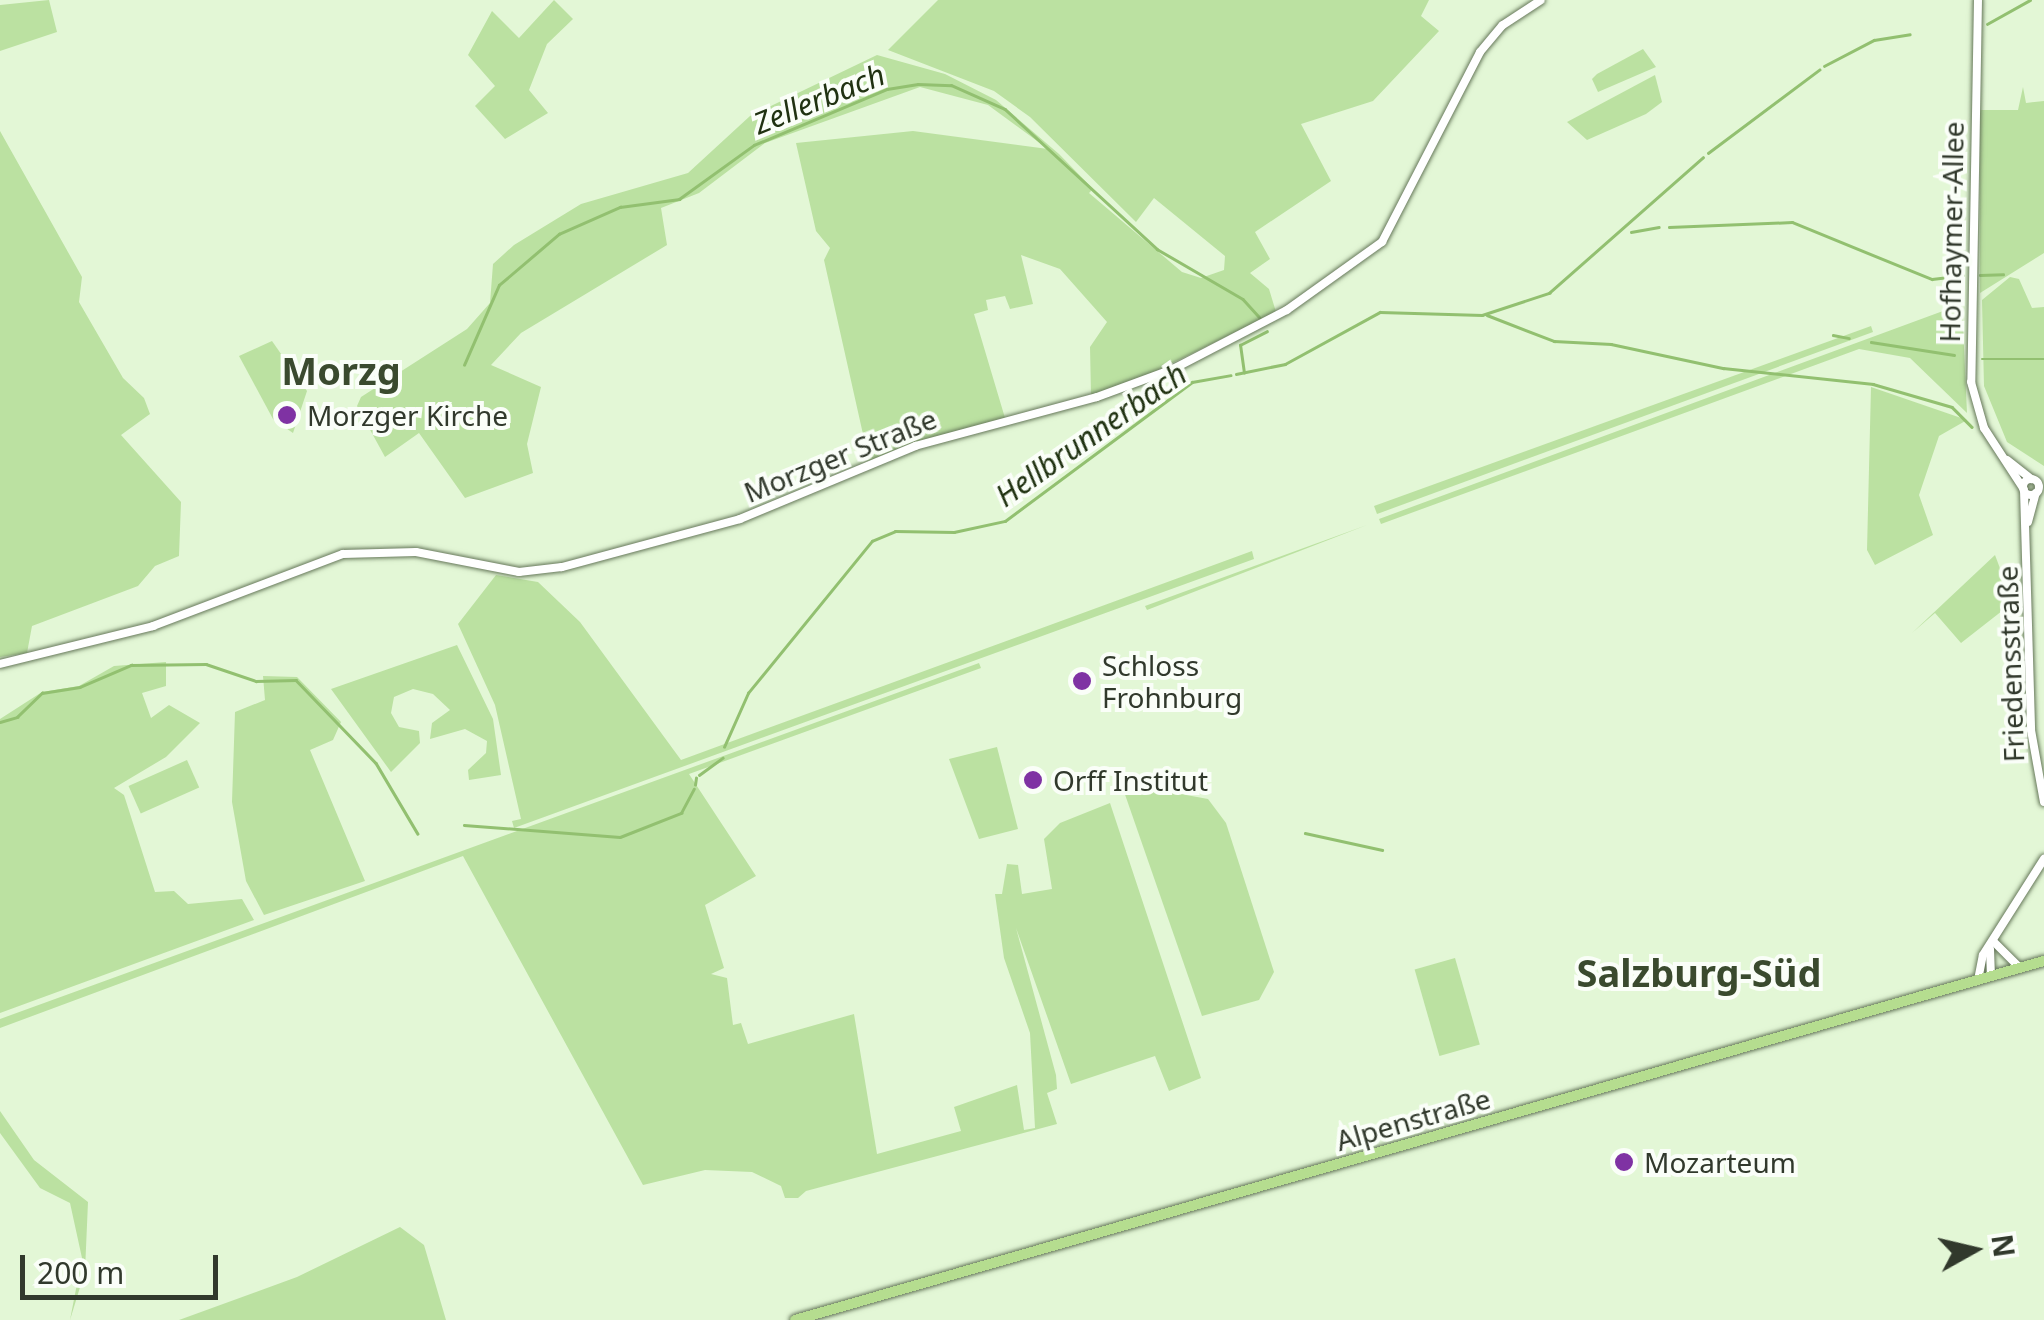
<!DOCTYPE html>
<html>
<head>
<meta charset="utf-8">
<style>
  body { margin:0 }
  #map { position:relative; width:2044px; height:1320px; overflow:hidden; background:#e3f7d6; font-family:"Noto Sans",sans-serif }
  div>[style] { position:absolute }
  .green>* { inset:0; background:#bbe1a1; transform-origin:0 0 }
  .stream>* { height:2.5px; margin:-1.25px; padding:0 1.25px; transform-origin:1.25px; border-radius:1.25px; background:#92c070 }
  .roads { filter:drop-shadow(0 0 2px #66785a) drop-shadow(0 0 2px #66785a) }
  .tertiary>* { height:8px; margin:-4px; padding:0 4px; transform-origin:4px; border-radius:4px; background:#fff }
  .tertiary>.ring { margin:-4px; padding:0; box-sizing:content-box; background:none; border:8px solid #fff; border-radius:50% }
  .primary>* { height:10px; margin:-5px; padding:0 5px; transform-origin:5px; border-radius:5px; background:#b5dd8f }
  .dots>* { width:28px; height:28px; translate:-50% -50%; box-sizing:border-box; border:5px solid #fafef8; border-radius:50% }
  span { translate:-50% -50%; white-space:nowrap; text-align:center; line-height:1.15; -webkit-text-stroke:8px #fafef8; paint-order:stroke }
  .street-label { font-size:28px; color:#31392c }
  .poi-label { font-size:28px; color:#31392c }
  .left { translate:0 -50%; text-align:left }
  .water-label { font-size:30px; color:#203211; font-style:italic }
  .district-label { font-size:38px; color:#3a4a2e; font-weight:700 }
  .north { position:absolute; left:1924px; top:1200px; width:100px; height:100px; -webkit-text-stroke:8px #fafef8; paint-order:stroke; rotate:82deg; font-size:28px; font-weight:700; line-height:40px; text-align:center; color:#31392c }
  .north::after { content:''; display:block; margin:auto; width:35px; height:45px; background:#31392c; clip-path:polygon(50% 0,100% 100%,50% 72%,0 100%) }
  .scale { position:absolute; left:20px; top:1255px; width:198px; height:45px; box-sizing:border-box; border:5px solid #31392c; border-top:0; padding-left:12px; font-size:30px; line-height:35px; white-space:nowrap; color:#31392c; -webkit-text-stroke:8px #fafef8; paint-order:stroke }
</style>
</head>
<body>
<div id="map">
  <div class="green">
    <i style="clip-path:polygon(49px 0,57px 32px,0 51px,0 5px)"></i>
    <i style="clip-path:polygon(554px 0,573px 19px,547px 44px,529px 90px,548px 113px,505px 139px,475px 106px,495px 86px,468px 55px,492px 11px,519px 38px)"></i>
    <i style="clip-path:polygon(938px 0,1429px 0,1421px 16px,1439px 31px,1373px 101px,1301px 124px,1331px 181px,1255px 232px,1270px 259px,1250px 273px,1269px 289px,1276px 312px,1150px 374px,1091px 396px,1090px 347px,1107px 322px,1060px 269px,1021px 255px,1033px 304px,1010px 309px,1005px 296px,986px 300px,988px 310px,974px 314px,1005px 418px,869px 461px,824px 260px,830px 248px,816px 231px,796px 143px,913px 131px,1048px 149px,988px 105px,920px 87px,765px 143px,699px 193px,661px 208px,667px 245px,521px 333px,491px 365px,541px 387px,527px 444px,533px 473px,465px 498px,419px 433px,385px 457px,357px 406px,361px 397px,467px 329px,490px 303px,493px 264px,514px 245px,581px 204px,688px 173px,750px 116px,877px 55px,945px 74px,996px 100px,1059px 154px,1093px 189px,1089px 193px,1182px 272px,1201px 278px,1224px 270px,1225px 256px,1154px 198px,1136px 222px,1030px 117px,994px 91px,888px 50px)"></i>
    <i style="clip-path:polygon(1643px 49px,1656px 67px,1598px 92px,1592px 79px,1597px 74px)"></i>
    <i style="clip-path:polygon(1655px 75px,1662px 102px,1646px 114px,1587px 140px,1567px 122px)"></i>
    <i style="clip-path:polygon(2023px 87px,2026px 103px,2044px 101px,2044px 253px,1980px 293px,1980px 110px,2018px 110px)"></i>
    <i style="clip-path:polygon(0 131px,82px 277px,79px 302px,123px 378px,144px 398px,150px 414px,121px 435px,181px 502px,179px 556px,155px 566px,138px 586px,32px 626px,27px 653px,0 657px)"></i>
    <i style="clip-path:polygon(2010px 277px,2019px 279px,2032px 308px,2044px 307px,2044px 466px,2007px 442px,1984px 386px,1982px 300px)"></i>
    <i style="clip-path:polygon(1962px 304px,1967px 413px,1910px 358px,1859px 349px,1381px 524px,1379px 519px)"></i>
    <i style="clip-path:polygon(1871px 326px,1873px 332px,1377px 514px,1374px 506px)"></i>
    <i style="clip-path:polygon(272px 341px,307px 391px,293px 433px,273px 419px,239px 356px)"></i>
    <i style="clip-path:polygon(1871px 387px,1967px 420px,1939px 436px,1919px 495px,1933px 535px,1875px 565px,1867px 550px)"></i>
    <i style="clip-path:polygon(1367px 525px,1147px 610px,1145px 606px,1257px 565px)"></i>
    <i style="clip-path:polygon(1252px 551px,1254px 559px,514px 828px,512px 821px,521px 819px,495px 705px,458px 624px,496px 575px,538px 582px,580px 622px,681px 760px)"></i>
    <i style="clip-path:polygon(1995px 555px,2001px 571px,2008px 566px,2018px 578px,2012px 583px,2021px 593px,2016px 600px,1961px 643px,1935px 613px,1912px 633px)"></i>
    <i style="clip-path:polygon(457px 645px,493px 719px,501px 775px,469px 780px,468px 770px,486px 753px,487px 741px,465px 729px,430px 739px,432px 723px,450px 710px,433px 694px,413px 689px,394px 697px,391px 713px,399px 727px,419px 731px,420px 743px,391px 772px,331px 689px)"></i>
    <i style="clip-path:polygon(166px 662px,166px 686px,142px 693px,151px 718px,169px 705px,200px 723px,166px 757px,114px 788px,124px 795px,155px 892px,174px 891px,188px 904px,242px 899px,254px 920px,0 1013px,0 719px,42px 692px,79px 686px,114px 666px)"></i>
    <i style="clip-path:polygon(979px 663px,981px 668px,689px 774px,756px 876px,705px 905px,724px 968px,711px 974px,727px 978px,733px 1025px,741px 1023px,748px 1044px,854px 1014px,877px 1154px,961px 1131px,954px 1107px,1017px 1085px,1024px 1130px,1035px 1128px,1030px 1033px,1004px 958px,995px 894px,1002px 894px,1007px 864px,1018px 865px,1022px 894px,1052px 889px,1044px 839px,1060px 823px,1110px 803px,1201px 1078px,1169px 1091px,1155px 1056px,1071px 1084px,1016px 928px,1056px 1075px,1057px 1089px,1047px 1093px,1057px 1124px,806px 1191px,798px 1198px,785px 1198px,781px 1186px,752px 1172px,705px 1170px,643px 1185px,463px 856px,0 1028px,0 1019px)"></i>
    <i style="clip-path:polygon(263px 676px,297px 677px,341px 722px,333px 740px,310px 750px,365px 881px,264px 915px,246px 881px,232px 802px,235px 712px,265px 700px)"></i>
    <i style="clip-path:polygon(997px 747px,1018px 829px,979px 839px,949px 759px)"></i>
    <i style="left:187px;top:760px;width:30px;height:64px;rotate:66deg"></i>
    <i style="clip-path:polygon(1121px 783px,1208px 799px,1226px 823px,1274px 972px,1259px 1000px,1202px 1016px)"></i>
    <i style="left:1455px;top:958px;width:90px;height:42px;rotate:74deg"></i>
    <i style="clip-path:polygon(0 1111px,34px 1160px,88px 1202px,85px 1271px,70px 1320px,82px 1258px,70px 1203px,40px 1188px,0 1133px)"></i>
    <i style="clip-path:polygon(400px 1227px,424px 1245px,446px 1320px,179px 1320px,297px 1277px)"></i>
  </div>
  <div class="stream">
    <i style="left:1987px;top:24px;width:49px;rotate:-29.2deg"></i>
    <i style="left:1824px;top:66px;width:56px;rotate:-27.5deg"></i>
    <i style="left:1874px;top:40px;width:36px;rotate:-9deg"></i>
    <i style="left:1708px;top:153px;width:139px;rotate:-36.8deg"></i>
    <i style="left:1669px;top:227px;width:123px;rotate:-2.3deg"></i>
    <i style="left:1792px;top:222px;width:151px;rotate:22.2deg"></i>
    <i style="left:1932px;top:279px;width:31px;rotate:-7deg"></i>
    <i style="left:1631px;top:232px;width:28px;rotate:-10deg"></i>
    <i style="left:1980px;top:275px;width:23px;rotate:-2deg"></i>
    <i style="left:1487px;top:315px;width:72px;rotate:21.2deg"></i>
    <i style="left:1554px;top:341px;width:57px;rotate:3deg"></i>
    <i style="left:1611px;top:344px;width:115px;rotate:12.1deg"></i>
    <i style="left:1723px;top:368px;width:151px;rotate:6.1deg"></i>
    <i style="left:1873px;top:384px;width:82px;rotate:16.2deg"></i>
    <i style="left:1952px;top:407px;width:28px;rotate:45deg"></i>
    <i style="left:1833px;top:335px;width:16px;rotate:11deg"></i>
    <i style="left:1871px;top:342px;width:84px;rotate:8.9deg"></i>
    <i style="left:1982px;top:359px;width:62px"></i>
    <i style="left:464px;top:365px;width:87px;rotate:-66.4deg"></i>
    <i style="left:499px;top:285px;width:79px;rotate:-40.4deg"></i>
    <i style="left:559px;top:234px;width:67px;rotate:-23.9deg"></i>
    <i style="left:620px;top:207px;width:60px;rotate:-7.7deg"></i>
    <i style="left:679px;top:199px;width:92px;rotate:-35.8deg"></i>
    <i style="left:754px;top:145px;width:144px;rotate:-22.8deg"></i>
    <i style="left:887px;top:89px;width:31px;rotate:-9deg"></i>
    <i style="left:918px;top:84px;width:33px;rotate:2deg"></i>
    <i style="left:951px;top:85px;width:59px;rotate:24deg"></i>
    <i style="left:1005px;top:109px;width:207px;rotate:42.6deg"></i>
    <i style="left:1157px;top:249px;width:99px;rotate:30.2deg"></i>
    <i style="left:1243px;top:299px;width:27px;rotate:48deg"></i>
    <i style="left:1244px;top:373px;width:28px;rotate:-98deg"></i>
    <i style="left:1240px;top:345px;width:30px;rotate:-27deg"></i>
    <i style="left:1236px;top:374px;width:50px;rotate:-11.5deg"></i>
    <i style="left:1285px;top:364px;width:108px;rotate:-28.7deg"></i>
    <i style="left:1380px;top:312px;width:102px;rotate:1.7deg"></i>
    <i style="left:1482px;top:315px;width:71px;rotate:-18.2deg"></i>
    <i style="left:1549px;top:293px;width:205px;rotate:-41.4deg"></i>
    <i style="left:0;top:722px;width:18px;rotate:-16deg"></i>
    <i style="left:17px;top:717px;width:35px;rotate:-44deg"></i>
    <i style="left:42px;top:693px;width:38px;rotate:-9deg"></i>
    <i style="left:80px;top:687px;width:56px;rotate:-23.3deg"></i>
    <i style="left:131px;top:665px;width:75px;rotate:-0.8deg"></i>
    <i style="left:206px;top:664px;width:53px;rotate:18.8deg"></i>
    <i style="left:256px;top:681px;width:40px;rotate:-1.4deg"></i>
    <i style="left:296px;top:680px;width:115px;rotate:46.1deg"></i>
    <i style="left:376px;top:763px;width:82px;rotate:59.4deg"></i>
    <i style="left:724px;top:747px;width:59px;rotate:-66deg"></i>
    <i style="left:748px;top:693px;width:196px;rotate:-50.8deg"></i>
    <i style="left:872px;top:541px;width:25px;rotate:-23deg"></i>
    <i style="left:895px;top:531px;width:59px;rotate:1deg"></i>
    <i style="left:954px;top:532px;width:52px;rotate:-12.2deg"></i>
    <i style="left:1005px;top:521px;width:233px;rotate:-36.6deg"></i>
    <i style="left:1192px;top:382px;width:39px;rotate:-10deg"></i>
    <i style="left:699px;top:775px;width:29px;rotate:-36deg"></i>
    <i style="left:695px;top:785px;width:7px;rotate:-82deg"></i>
    <i style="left:464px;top:825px;width:156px;rotate:4.4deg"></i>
    <i style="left:620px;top:837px;width:66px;rotate:-21.5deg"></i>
    <i style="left:681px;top:813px;width:27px;rotate:-62deg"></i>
    <i style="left:1305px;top:833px;width:79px;rotate:12.4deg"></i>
  </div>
  <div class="roads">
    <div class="tertiary">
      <i style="left:1978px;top:0;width:382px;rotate:91deg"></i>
      <i style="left:1971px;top:382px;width:48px;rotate:74.2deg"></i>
      <i style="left:1984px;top:428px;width:72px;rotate:57deg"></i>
      <i style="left:2007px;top:460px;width:31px;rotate:38deg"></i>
      <i class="ring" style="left:2023px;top:479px;width:8px;height:8px"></i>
      <i style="left:2024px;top:490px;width:240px;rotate:88.3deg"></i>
      <i style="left:2031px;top:730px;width:73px;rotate:79.8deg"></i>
      <i style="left:2028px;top:522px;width:30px;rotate:-75deg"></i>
      <i style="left:0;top:664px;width:158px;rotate:-13.9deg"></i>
      <i style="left:153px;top:626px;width:203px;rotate:-20.8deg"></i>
      <i style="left:343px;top:554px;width:73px;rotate:-1.6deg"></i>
      <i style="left:416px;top:552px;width:105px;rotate:11deg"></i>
      <i style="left:519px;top:572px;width:43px;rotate:-6.6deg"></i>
      <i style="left:562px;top:567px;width:184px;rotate:-15.1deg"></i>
      <i style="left:740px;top:519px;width:190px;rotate:-22.6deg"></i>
      <i style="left:915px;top:446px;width:188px;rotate:-15.1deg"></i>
      <i style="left:1097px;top:397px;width:81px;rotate:-20.2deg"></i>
      <i style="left:1173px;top:369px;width:128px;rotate:-27.4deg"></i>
      <i style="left:1287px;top:310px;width:117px;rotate:-35.6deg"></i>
      <i style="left:1382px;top:242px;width:214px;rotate:-62.7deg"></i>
      <i style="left:1480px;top:52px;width:35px;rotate:-50deg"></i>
      <i style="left:1503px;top:25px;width:45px;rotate:-33.3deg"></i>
      <i style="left:1994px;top:942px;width:37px;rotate:45deg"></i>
      <i style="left:1990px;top:949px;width:27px;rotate:88deg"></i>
      <i style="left:1978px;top:980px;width:25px;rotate:-79deg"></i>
      <i style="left:1983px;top:955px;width:114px;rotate:-57.6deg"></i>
    </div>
    <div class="primary">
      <i style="left:795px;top:1320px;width:1300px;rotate:-16.04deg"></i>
    </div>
  </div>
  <div class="dots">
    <i style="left:287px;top:415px;background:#7f32a3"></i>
    <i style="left:1082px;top:681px;background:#7f32a3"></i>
    <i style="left:1033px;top:780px;background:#7f32a3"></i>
    <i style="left:1624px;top:1162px;background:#7f32a3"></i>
  </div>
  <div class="street-label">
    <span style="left:1951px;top:232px;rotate:-89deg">Hofhaymer-Allee</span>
    <span style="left:840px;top:455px;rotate:-22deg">Morzger Straße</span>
    <span style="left:2010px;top:664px;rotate:-92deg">Friedensstraße</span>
    <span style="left:1413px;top:1119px;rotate:-16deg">Alpenstraße</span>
  </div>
  <div class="poi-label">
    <span class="left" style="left:307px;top:415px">Morzger Kirche</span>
    <span class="left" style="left:1102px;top:681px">Schloss<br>Frohnburg</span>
    <span class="left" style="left:1053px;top:780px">Orff Institut</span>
    <span class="left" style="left:1644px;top:1162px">Mozarteum</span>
  </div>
  <div class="water-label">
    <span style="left:819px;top:99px;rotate:-22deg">Zellerbach</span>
    <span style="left:1091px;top:435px;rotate:-35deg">Hellbrunnerbach</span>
  </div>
  <div class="district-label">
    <span style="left:341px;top:371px">Morzg</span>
    <span style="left:1699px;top:973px">Salzburg-Süd</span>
  </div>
  <div class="north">N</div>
  <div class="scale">200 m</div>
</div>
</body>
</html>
